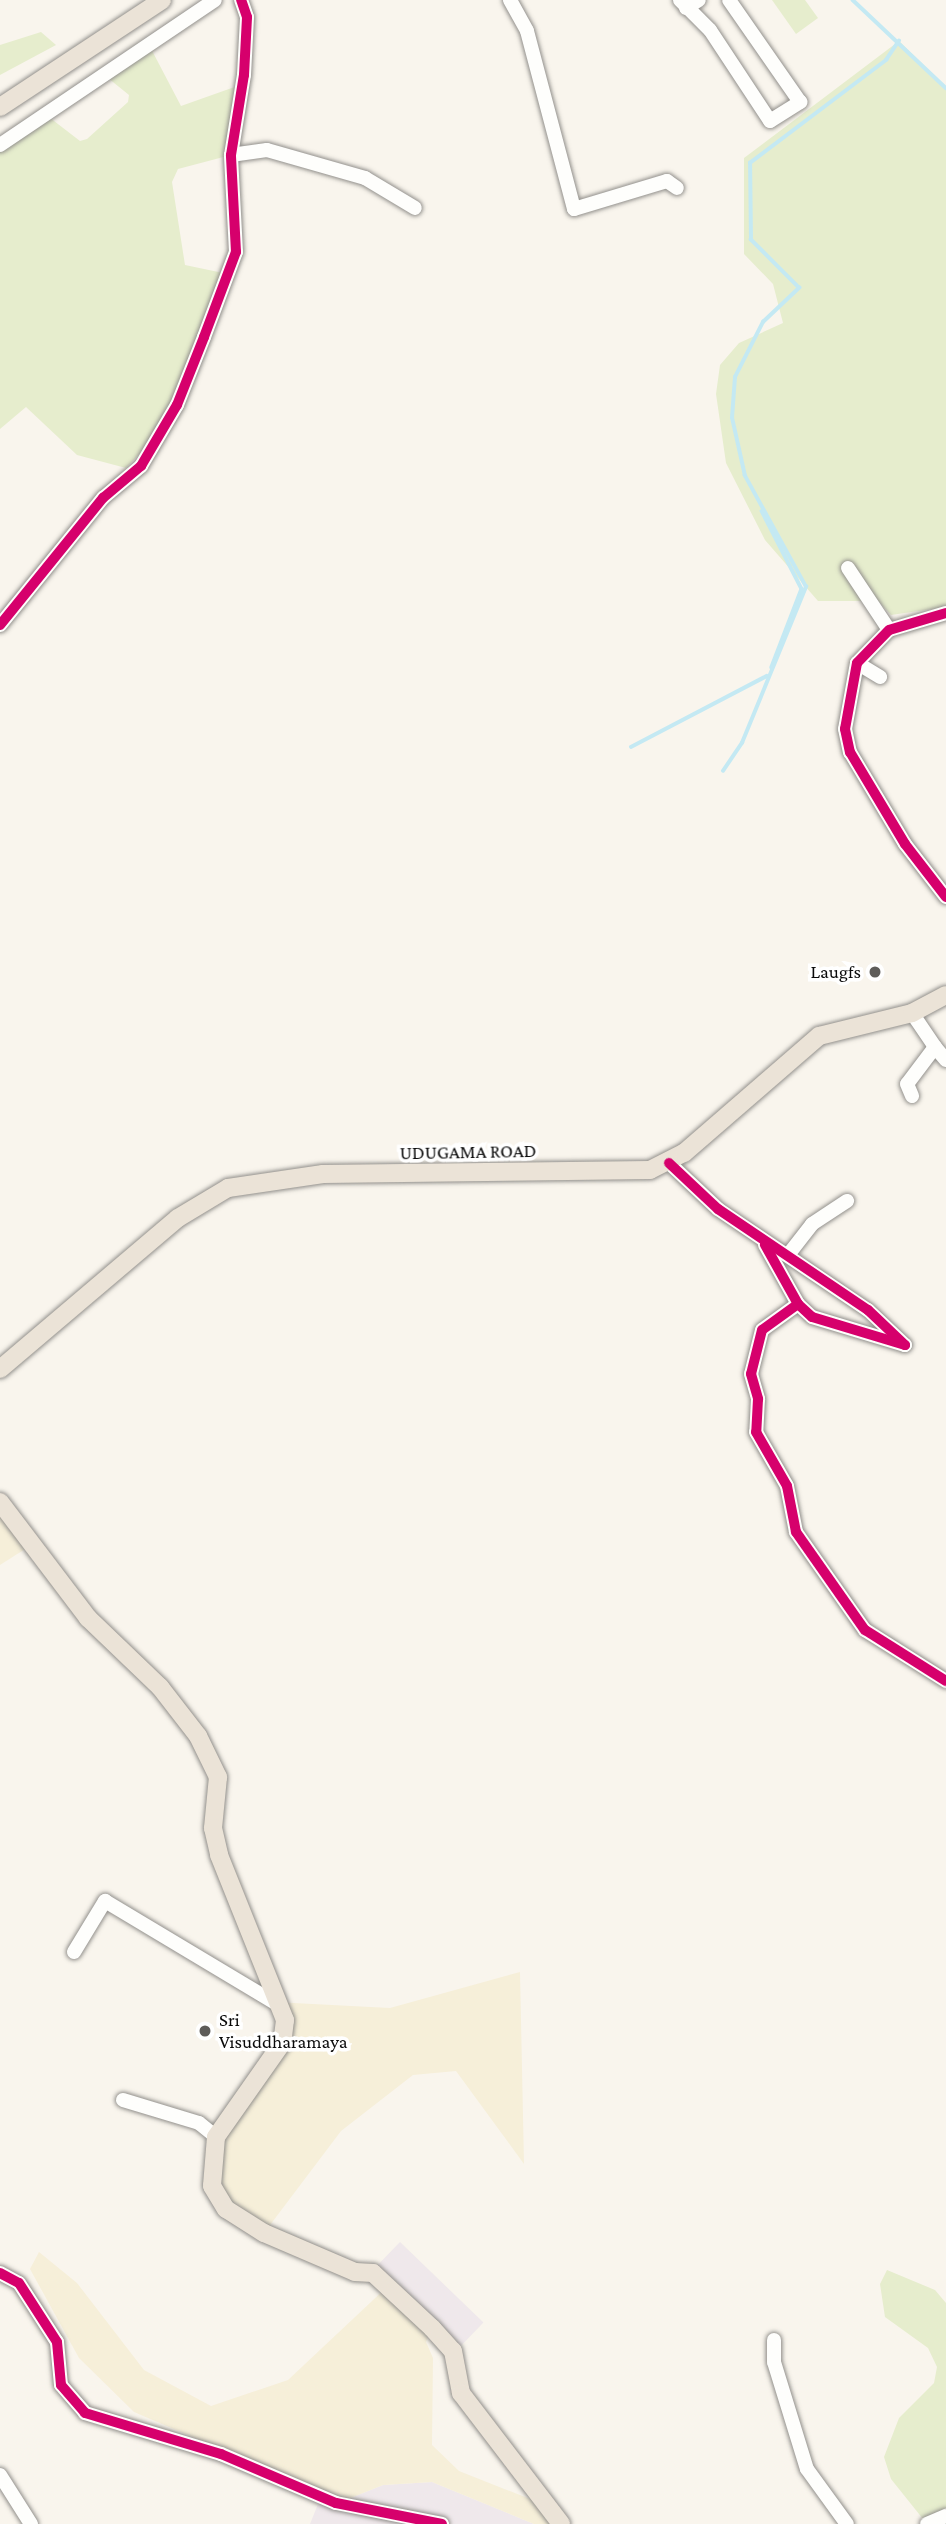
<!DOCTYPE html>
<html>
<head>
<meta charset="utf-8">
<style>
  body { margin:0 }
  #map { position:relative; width:946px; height:2524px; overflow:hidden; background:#f9f5ed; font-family:"Crimson Pro",serif }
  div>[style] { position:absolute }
  .industrial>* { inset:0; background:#efe8eb; transform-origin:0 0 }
  .farmland>* { inset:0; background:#f6efd9 }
  .green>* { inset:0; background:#e6edcd }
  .stream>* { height:3.5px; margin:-1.75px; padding:0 1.75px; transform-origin:1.75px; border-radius:1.75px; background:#c4e9f3 }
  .roads { filter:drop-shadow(0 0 2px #92908c) drop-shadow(0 0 2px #92908c) }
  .minor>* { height:14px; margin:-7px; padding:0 7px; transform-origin:7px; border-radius:7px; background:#fefefc }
  .major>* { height:18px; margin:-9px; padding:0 9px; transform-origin:9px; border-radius:9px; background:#ebe3d7 }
  .cycleway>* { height:10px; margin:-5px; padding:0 5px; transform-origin:5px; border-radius:5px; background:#d6006c }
  .dots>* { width:19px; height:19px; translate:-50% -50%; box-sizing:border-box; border:4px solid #fff; border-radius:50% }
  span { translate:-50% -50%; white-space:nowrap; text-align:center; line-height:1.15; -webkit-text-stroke:7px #fff; paint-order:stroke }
  .poi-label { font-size:19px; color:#0a0a0a }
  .right { translate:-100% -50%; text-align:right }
  .left { translate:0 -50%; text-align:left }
  .street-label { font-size:19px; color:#0a0a0a }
</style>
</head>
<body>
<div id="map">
  <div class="industrial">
    <i style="left:400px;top:2242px;width:116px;height:41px;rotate:44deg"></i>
    <i style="clip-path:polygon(432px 2482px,534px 2524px,310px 2524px,322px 2494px,343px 2501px,383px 2485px)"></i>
  </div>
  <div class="farmland">
    <i style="clip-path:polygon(0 1502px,33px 1544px,0 1565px)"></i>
    <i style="clip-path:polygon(520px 1972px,524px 2164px,456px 2071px,413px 2075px,341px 2131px,264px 2233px,226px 2209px,213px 2165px,216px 2137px,282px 2043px,274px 2002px,390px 2008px)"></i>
    <i style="clip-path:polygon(39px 2252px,77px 2283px,144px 2370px,211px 2406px,288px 2380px,388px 2286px,432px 2328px,426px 2342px,433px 2358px,432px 2445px,459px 2471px,545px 2505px,561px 2524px,534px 2524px,432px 2482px,383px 2485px,343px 2501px,134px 2412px,79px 2358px,30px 2269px)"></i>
  </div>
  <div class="green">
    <i style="clip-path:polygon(772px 0,805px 0,818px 18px,796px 34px)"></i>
    <i style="clip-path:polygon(41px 32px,56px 45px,0 75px,0 45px)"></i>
    <i style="clip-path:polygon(899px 41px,946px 87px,946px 607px,891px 615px,878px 601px,818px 601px,765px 540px,726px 463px,716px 394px,720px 365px,739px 343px,783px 323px,773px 284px,744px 254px,744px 158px)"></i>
    <i style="clip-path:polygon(148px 43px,181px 106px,243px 84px,231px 155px,178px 169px,172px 182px,185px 265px,228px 274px,161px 431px,126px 468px,77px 455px,26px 407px,0 429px,0 145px,45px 114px,80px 141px,87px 139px,128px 102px,129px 95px,108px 78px)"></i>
    <i style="clip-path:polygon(887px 2270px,935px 2290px,946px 2303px,946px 2524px,927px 2524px,891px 2479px,884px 2457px,899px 2418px,934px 2383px,937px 2367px,928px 2348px,885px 2317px,880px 2284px)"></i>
  </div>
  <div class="stream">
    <i style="left:853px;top:0;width:128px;rotate:43.4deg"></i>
    <i style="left:762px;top:511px;width:88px;rotate:62.9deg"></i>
    <i style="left:802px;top:589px;width:84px;rotate:111deg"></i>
    <i style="left:631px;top:747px;width:153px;rotate:-27.6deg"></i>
    <i style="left:723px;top:771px;width:34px;rotate:-56deg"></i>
    <i style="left:742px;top:743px;width:169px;rotate:-67.7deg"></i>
    <i style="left:806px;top:587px;width:127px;rotate:-118.8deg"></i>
    <i style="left:745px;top:476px;width:59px;rotate:-102.6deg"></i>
    <i style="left:732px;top:418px;width:41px;rotate:-85.8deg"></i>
    <i style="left:735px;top:377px;width:62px;rotate:-63deg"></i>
    <i style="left:763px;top:322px;width:50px;rotate:-43.4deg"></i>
    <i style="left:799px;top:288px;width:68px;rotate:-135deg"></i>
    <i style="left:751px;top:240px;width:77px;rotate:-90.7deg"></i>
    <i style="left:750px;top:163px;width:171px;rotate:-37.1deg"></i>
    <i style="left:886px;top:60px;width:23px;rotate:-56deg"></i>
  </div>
  <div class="roads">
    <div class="minor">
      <i style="left:510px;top:0;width:35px;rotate:61deg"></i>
      <i style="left:527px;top:31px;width:184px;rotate:75.2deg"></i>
      <i style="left:574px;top:209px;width:97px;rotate:-16.8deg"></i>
      <i style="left:667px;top:181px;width:12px;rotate:35deg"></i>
      <i style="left:680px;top:0;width:42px;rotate:45deg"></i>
      <i style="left:710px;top:30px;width:109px;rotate:56.6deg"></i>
      <i style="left:770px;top:121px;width:36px;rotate:-32deg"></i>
      <i style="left:800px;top:102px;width:124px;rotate:-124.8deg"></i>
      <i style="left:686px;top:8px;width:15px;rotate:-32deg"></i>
      <i style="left:0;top:145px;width:259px;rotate:-34deg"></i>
      <i style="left:231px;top:155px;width:36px;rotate:-8deg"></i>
      <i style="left:267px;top:150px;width:102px;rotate:15.9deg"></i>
      <i style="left:365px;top:178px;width:58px;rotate:31deg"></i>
      <i style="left:848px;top:568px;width:74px;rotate:56.5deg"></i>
      <i style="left:946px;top:613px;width:59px;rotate:163.4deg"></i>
      <i style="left:889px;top:630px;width:46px;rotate:134.1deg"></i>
      <i style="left:857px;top:663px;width:67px;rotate:100.3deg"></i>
      <i style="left:845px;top:729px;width:24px;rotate:78deg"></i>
      <i style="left:850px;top:752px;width:107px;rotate:59.1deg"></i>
      <i style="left:905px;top:844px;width:67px;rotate:52.3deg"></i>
      <i style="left:0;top:625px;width:164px;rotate:-51deg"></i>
      <i style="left:103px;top:498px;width:50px;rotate:-40.1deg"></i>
      <i style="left:141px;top:466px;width:71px;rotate:-59.5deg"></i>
      <i style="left:177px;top:405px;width:73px;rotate:-68.3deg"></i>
      <i style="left:204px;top:337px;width:91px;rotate:-69.4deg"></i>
      <i style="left:236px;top:252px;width:97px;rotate:-93deg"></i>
      <i style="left:231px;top:155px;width:81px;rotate:-80.8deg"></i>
      <i style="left:244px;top:75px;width:58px;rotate:-87deg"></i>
      <i style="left:247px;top:17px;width:18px;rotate:-109deg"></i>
      <i style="left:857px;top:663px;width:27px;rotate:31deg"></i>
      <i style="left:912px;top:1013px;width:41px;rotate:55.9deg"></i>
      <i style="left:935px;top:1047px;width:46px;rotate:127.1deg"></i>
      <i style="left:907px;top:1084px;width:13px;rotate:67deg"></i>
      <i style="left:935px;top:1047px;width:17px;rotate:50deg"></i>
      <i style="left:669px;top:1163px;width:67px;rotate:43.2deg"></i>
      <i style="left:718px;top:1209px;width:181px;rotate:34deg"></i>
      <i style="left:868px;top:1310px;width:51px;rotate:43.4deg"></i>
      <i style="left:905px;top:1345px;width:97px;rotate:-163.2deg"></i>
      <i style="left:812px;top:1317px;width:19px;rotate:-137deg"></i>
      <i style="left:798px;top:1304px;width:68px;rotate:-119.2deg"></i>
      <i style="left:788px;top:1255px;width:39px;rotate:-52deg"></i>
      <i style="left:812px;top:1224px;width:42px;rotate:-33.3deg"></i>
      <i style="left:798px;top:1304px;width:44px;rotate:144.2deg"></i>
      <i style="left:762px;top:1330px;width:45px;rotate:104deg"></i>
      <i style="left:751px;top:1374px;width:26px;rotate:74deg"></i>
      <i style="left:758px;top:1399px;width:33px;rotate:93deg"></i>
      <i style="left:756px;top:1432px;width:62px;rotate:60.1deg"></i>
      <i style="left:787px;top:1486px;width:47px;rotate:78.9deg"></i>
      <i style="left:796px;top:1532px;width:120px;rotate:54.9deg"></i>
      <i style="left:865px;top:1630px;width:96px;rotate:32.2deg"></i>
      <i style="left:74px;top:1952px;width:60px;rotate:-58.7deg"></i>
      <i style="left:105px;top:1901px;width:197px;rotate:30.9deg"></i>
      <i style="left:123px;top:2100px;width:79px;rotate:16.8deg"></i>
      <i style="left:199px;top:2123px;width:22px;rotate:39deg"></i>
      <i style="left:0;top:2273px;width:21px;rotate:28deg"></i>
      <i style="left:19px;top:2283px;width:70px;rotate:57.2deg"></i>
      <i style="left:57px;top:2342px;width:43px;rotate:84.7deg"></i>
      <i style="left:61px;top:2385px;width:37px;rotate:49deg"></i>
      <i style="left:85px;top:2413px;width:142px;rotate:16.8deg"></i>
      <i style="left:221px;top:2454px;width:125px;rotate:23.1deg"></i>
      <i style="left:336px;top:2503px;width:108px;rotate:11.2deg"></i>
      <i style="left:774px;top:2340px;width:22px;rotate:90deg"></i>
      <i style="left:774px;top:2362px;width:112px;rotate:72.9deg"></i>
      <i style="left:807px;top:2469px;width:68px;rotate:54deg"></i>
      <i style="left:0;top:2475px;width:58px;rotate:57.7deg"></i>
      <i style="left:927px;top:2524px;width:21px;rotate:-23deg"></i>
    </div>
    <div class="major">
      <i style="left:0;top:107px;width:194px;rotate:-33.4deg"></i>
      <i style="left:0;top:1369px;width:233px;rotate:-40.3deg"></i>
      <i style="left:178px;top:1218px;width:58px;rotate:-31deg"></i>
      <i style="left:228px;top:1188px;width:96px;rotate:-8.4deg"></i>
      <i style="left:323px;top:1174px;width:327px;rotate:-0.7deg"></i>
      <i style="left:650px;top:1170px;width:38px;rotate:-27deg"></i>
      <i style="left:684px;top:1153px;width:179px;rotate:-40.9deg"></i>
      <i style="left:819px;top:1036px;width:96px;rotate:-13.9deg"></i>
      <i style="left:912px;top:1013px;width:38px;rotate:-28deg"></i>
      <i style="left:0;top:1502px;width:146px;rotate:52.8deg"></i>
      <i style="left:88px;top:1618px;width:100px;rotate:43.8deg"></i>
      <i style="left:160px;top:1687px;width:62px;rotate:52.2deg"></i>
      <i style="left:198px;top:1736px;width:46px;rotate:64deg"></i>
      <i style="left:218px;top:1777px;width:51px;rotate:95.6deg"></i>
      <i style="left:213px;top:1828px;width:28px;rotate:77deg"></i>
      <i style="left:219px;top:1855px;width:178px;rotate:68.2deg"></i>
      <i style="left:285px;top:2020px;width:23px;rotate:97deg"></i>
      <i style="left:282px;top:2043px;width:115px;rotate:125.1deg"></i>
      <i style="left:216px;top:2137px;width:49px;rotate:94.7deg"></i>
      <i style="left:212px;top:2186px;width:27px;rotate:59deg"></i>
      <i style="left:226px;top:2209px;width:45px;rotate:32.3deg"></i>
      <i style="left:264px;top:2233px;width:99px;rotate:23.2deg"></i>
      <i style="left:355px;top:2272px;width:18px;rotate:3deg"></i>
      <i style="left:373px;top:2273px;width:81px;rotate:43deg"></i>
      <i style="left:432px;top:2328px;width:31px;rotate:48deg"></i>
      <i style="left:453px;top:2351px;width:43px;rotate:79.2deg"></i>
      <i style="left:461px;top:2393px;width:165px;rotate:52.6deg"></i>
    </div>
  </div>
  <div class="cycleway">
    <i style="left:946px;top:613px;width:59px;rotate:163.4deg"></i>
    <i style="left:889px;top:630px;width:46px;rotate:134.1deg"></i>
    <i style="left:857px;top:663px;width:67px;rotate:100.3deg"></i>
    <i style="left:845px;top:729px;width:24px;rotate:78deg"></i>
    <i style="left:850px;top:752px;width:107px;rotate:59.1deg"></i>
    <i style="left:905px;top:844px;width:67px;rotate:52.3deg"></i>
    <i style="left:0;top:625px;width:164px;rotate:-51deg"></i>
    <i style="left:103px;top:498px;width:50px;rotate:-40.1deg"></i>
    <i style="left:141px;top:466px;width:71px;rotate:-59.5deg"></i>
    <i style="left:177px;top:405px;width:73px;rotate:-68.3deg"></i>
    <i style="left:204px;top:337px;width:91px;rotate:-69.4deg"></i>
    <i style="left:236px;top:252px;width:97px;rotate:-93deg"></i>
    <i style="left:231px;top:155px;width:81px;rotate:-80.8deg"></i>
    <i style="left:244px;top:75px;width:58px;rotate:-87deg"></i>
    <i style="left:247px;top:17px;width:18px;rotate:-109deg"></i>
    <i style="left:669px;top:1163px;width:67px;rotate:43.2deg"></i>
    <i style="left:718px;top:1209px;width:181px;rotate:34deg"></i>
    <i style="left:868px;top:1310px;width:51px;rotate:43.4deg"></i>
    <i style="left:905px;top:1345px;width:97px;rotate:-163.2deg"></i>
    <i style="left:812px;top:1317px;width:19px;rotate:-137deg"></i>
    <i style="left:798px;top:1304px;width:68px;rotate:-119.2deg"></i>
    <i style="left:798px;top:1304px;width:44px;rotate:144.2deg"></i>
    <i style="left:762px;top:1330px;width:45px;rotate:104deg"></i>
    <i style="left:751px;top:1374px;width:26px;rotate:74deg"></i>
    <i style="left:758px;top:1399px;width:33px;rotate:93deg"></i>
    <i style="left:756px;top:1432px;width:62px;rotate:60.1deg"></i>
    <i style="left:787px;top:1486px;width:47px;rotate:78.9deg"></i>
    <i style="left:796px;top:1532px;width:120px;rotate:54.9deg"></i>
    <i style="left:865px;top:1630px;width:96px;rotate:32.2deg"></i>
    <i style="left:0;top:2273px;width:21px;rotate:28deg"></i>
    <i style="left:19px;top:2283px;width:70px;rotate:57.2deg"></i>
    <i style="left:57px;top:2342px;width:43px;rotate:84.7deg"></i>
    <i style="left:61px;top:2385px;width:37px;rotate:49deg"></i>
    <i style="left:85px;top:2413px;width:142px;rotate:16.8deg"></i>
    <i style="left:221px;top:2454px;width:125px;rotate:23.1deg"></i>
    <i style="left:336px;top:2503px;width:108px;rotate:11.2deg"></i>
  </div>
  <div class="dots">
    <i style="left:875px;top:972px;background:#5e5c59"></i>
    <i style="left:205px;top:2031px;background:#5e5c59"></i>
  </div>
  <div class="poi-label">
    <span class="right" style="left:861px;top:972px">Laugfs</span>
    <span class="left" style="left:219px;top:2031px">Sri<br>Visuddharamaya</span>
  </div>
  <div class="street-label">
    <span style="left:468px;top:1152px;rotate:-1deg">UDUGAMA ROAD</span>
  </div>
</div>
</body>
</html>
